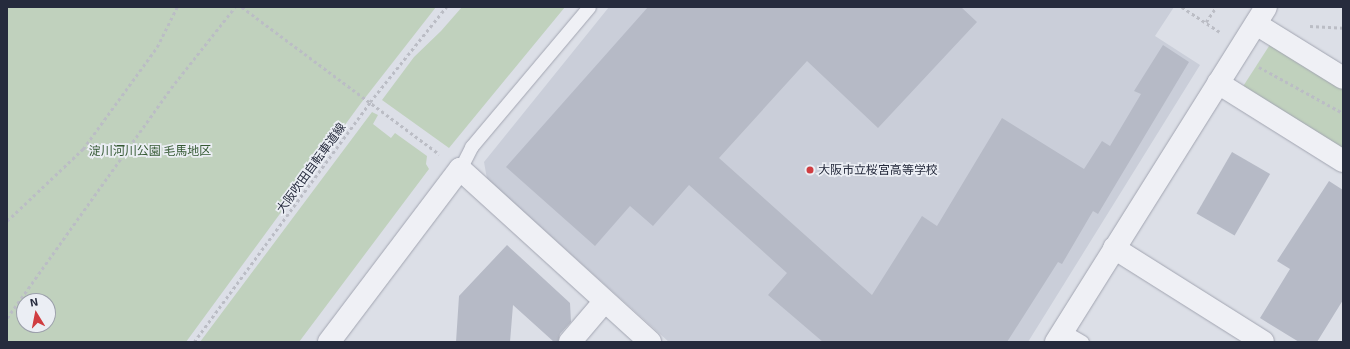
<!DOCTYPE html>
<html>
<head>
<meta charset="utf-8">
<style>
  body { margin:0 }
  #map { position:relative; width:1350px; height:349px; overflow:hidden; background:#dcdfe7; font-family:"Exo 2","Noto Sans JP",sans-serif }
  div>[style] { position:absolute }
  .built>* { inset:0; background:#caced9 }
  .green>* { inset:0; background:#c0d1bd }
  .building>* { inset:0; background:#b6bac6; transform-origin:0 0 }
  .path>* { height:2.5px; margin-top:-1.25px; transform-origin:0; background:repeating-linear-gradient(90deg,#bbbdc5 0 3px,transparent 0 6px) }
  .roads { filter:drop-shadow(0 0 1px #a2a5b1) drop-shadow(0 0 1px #a2a5b1) }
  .service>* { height:13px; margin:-6.5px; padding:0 6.5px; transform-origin:6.5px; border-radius:6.5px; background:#eff0f5 }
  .minor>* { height:22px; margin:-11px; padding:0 11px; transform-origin:11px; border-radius:11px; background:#eff0f5 }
  .tertiary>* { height:22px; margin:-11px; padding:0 11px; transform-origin:11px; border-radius:11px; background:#eff0f5 }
  .dots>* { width:11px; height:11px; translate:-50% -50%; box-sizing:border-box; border:2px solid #ebeef4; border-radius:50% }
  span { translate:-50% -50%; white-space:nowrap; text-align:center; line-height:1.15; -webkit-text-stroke:3.5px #ebeef4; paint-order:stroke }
  .park-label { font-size:12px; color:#355933 }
  .street-label { font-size:12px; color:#262b3d }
  .poi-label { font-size:12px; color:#262b3d }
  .left { translate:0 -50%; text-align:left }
  .frame { position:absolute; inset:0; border:8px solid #262b3d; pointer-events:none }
  .north { position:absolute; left:16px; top:293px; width:40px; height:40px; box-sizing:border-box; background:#ebeef4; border:1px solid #9ca0ab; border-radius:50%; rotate:350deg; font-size:11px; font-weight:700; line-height:16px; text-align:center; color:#262b3d }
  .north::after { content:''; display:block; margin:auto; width:14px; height:18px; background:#d03d41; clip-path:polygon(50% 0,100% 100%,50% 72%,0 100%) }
</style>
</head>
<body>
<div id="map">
  <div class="built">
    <i style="clip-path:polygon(609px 7px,1174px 7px,1155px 36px,1200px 65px,1028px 342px,669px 342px,487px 179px,484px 162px)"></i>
  </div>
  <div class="green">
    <i style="clip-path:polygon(evenodd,7px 7px,436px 7px,361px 103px,186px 342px,7px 342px,7px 7px,24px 301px,48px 301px,48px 325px,24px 325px,24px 301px)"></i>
    <i style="clip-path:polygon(462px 7px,565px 7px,449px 148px,382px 100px,414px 57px,441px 31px)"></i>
    <i style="clip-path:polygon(1271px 43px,1343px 88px,1343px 152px,1242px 88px)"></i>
    <i style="clip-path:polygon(372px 112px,378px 115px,373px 124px,391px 138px,395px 133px,427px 156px,426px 164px,429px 169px,299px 342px,200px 342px)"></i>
  </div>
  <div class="building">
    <i style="clip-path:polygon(648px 7px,961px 7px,977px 22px,878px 128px,807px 61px,719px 158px,872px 295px,922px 216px,937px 226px,1002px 118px,1084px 169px,1102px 141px,1110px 146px,1141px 94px,1134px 91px,1163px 45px,1189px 62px,1098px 214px,1093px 211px,1062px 264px,1058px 262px,1007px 342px,823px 342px,768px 295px,787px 273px,689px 185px,653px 226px,630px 206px,595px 246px,506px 167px)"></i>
    <i style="left:1232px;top:152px;width:44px;height:71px;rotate:30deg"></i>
    <i style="clip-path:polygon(1329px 181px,1343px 190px,1343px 300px,1317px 342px,1299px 342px,1260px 318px,1290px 269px,1277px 261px)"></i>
    <i style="clip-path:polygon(507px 245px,570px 303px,571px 322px,560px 334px,558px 342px,554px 342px,513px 305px,510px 342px,456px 342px,459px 296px)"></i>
  </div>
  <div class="path">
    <i style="left:242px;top:7px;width:246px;rotate:36.7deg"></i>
    <i style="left:1182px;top:7px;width:45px;rotate:33.3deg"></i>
    <i style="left:1206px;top:22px;width:18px;rotate:-56deg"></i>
    <i style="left:1310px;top:26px;width:33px;rotate:3deg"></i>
    <i style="left:1259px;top:67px;width:96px;rotate:28.7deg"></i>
    <i style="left:7px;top:221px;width:105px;rotate:-43.5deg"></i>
    <i style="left:83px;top:149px;width:126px;rotate:-54deg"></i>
    <i style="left:157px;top:47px;width:45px;rotate:-63.4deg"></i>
    <i style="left:7px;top:318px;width:282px;rotate:-54.5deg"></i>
    <i style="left:171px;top:88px;width:103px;rotate:-51.7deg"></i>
    <i style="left:194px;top:342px;width:298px;rotate:-53.7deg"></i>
    <i style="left:370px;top:102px;width:122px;rotate:-51.3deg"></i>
  </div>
  <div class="roads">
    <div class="service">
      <i style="left:460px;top:169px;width:25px;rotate:-63deg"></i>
      <i style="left:471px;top:147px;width:183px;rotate:-49.9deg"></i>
      <i style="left:1063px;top:331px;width:22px;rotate:30deg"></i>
    </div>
    <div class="minor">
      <i style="left:1256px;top:24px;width:102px;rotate:31.8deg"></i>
      <i style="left:1218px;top:83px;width:147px;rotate:32deg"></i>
      <i style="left:1114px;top:248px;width:176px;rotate:32.2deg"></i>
      <i style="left:329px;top:342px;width:217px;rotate:-52.9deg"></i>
      <i style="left:460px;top:169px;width:257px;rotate:42.3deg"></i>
      <i style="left:570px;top:342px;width:52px;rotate:-49.6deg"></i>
    </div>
    <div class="tertiary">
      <i style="left:1056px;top:342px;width:395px;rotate:-57.9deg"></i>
    </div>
  </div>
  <div class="dots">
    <i style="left:810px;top:170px;background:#d03d41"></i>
  </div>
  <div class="park-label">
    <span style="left:150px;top:151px">淀川河川公園 毛馬地区</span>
  </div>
  <div class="street-label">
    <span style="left:311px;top:168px;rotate:-54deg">大阪吹田自転車道線</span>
  </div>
  <div class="poi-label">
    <span class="left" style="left:818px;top:170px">大阪市立桜宮高等学校</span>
  </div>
  <div class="frame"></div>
  <div class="north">N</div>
</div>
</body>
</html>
